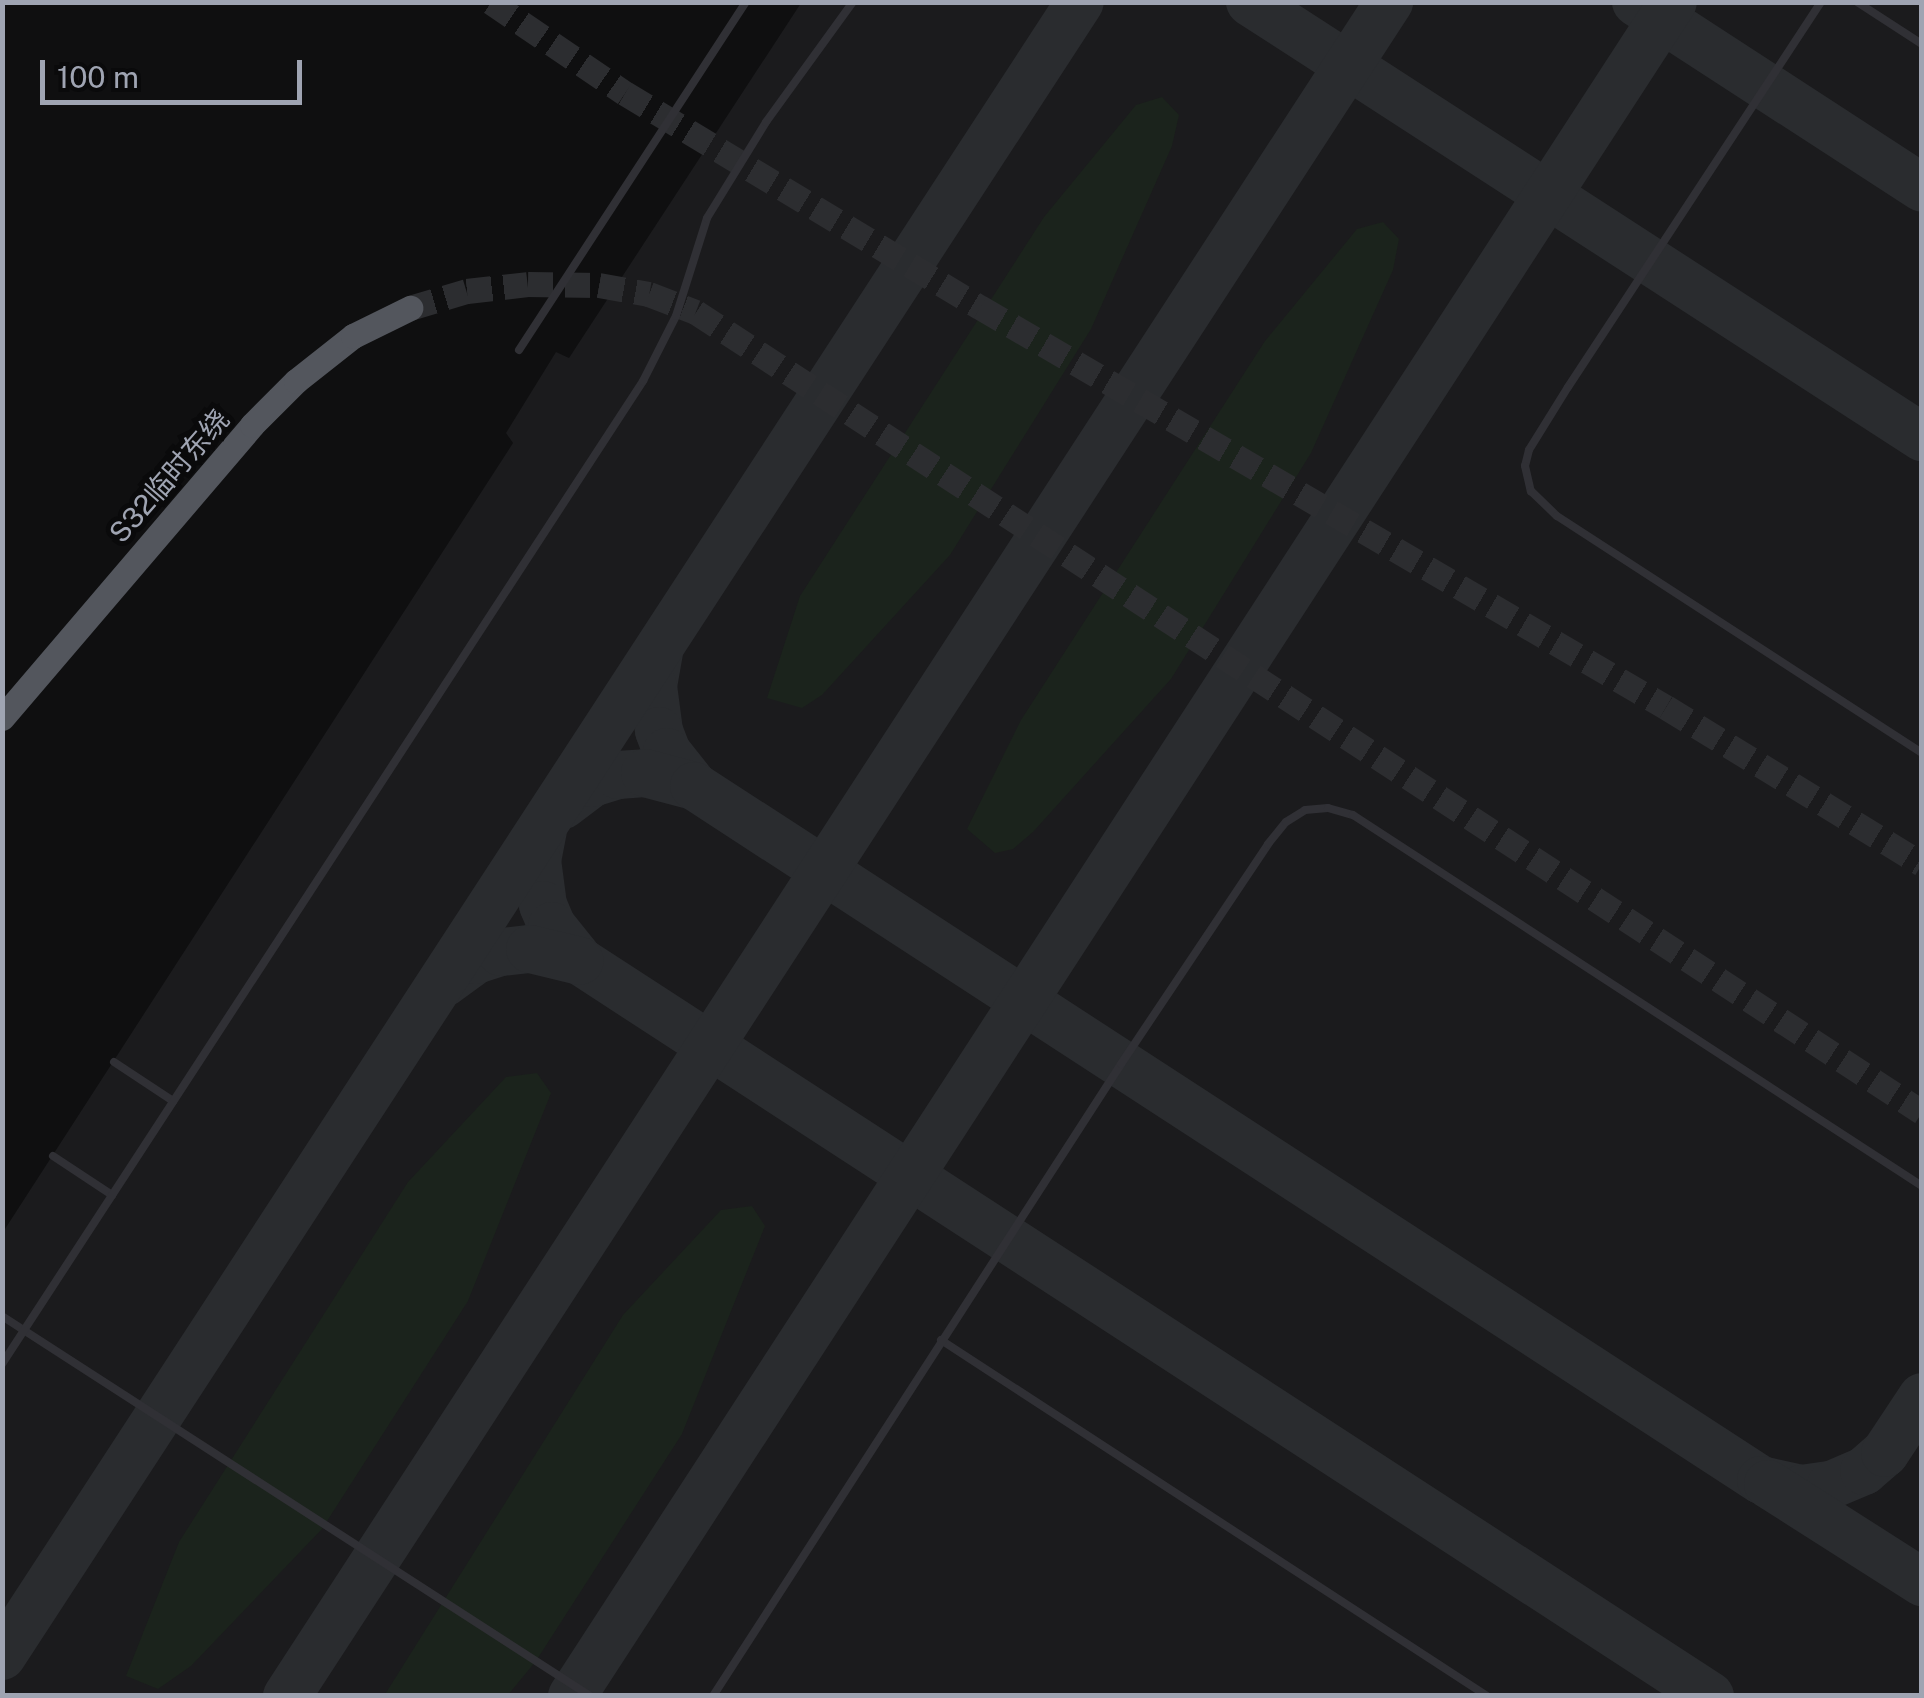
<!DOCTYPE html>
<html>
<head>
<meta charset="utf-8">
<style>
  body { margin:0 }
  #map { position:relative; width:1924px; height:1698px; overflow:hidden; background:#0f0f10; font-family:"Public Sans","Noto Sans SC",sans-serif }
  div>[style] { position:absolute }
  .built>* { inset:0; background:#1b1b1d }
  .green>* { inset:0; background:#1b231c }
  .taxiway>* { height:48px; margin:-24px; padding:0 24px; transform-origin:24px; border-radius:24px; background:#2a2c2f }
  .trunk-tunnel>* { height:25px; margin-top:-12.5px; transform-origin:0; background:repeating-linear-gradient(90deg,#2c2d30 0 25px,transparent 0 37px) }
  .service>* { height:8px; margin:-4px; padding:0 4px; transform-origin:4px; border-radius:4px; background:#303035 }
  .trunk>* { height:25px; margin:-12.5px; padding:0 12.5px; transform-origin:12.5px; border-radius:12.5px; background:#53565d }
  span { translate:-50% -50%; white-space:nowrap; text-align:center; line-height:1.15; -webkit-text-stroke:10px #0a0a0b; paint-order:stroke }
  .street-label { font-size:28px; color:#9fa4b2 }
  .frame { position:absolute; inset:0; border:5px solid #9fa4b2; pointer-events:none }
  .scale { position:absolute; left:40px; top:60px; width:262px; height:45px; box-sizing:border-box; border:5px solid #9fa4b2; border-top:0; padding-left:12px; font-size:30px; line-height:35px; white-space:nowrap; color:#9fa4b2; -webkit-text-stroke:8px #0a0a0b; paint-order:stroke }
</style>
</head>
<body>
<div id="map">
  <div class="built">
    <i style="clip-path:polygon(801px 3px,1921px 3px,1921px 1695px,3px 1696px,3px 1232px,513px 443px,506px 433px,556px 352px,569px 358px)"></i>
  </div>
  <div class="green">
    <i style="clip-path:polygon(1162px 97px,1179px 115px,1172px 146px,1091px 329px,950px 555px,822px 695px,802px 708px,767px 698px,800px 596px,1044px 217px,1136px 105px)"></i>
    <i style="clip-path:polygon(1383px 222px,1399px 239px,1393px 270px,1311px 453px,1171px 679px,1033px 832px,1013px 849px,995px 853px,967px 829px,1021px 720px,1265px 341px,1357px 229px)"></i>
    <i style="clip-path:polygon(537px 1073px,551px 1093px,468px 1301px,322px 1529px,191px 1666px,158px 1689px,126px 1676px,179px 1542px,408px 1182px,506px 1077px)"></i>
    <i style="clip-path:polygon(752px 1206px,765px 1226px,682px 1434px,536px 1661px,508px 1695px,384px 1696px,623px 1315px,721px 1210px)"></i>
  </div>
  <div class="taxiway">
    <i style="left:1250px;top:2px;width:801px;rotate:32.92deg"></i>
    <i style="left:1636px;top:2px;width:341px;rotate:33deg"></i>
    <i style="left:659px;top:652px;width:35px;rotate:100deg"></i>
    <i style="left:653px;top:686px;width:45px;rotate:82.4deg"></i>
    <i style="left:659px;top:731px;width:22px;rotate:69deg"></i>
    <i style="left:667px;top:752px;width:43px;rotate:51.5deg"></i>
    <i style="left:563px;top:805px;width:36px;rotate:-37deg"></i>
    <i style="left:592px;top:783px;width:27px;rotate:-17deg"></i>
    <i style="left:618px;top:775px;width:27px;rotate:-4deg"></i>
    <i style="left:645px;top:773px;width:51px;rotate:14.9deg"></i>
    <i style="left:694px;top:786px;width:1273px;rotate:33.04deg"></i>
    <i style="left:1761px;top:1480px;width:41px;rotate:12.7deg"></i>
    <i style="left:1801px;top:1489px;width:30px;rotate:-8deg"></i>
    <i style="left:1831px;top:1485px;width:36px;rotate:-23deg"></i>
    <i style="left:1864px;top:1471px;width:28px;rotate:-41deg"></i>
    <i style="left:1885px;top:1453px;width:67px;rotate:-56.5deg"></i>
    <i style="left:543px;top:830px;width:31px;rotate:101deg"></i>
    <i style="left:537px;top:860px;width:45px;rotate:82.4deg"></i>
    <i style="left:543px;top:905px;width:23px;rotate:67deg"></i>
    <i style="left:552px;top:926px;width:45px;rotate:51.3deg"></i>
    <i style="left:580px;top:961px;width:1348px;rotate:33.04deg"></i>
    <i style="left:444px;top:983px;width:39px;rotate:-36deg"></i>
    <i style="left:476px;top:960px;width:26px;rotate:-18deg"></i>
    <i style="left:501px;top:952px;width:29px;rotate:-6deg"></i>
    <i style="left:530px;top:949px;width:51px;rotate:13.5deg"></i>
    <i style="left:1768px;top:1484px;width:183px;rotate:32.5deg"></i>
    <i style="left:2px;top:1656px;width:1974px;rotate:-56.91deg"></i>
    <i style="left:287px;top:1696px;width:2021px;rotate:-56.95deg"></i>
    <i style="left:572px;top:1696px;width:2020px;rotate:-56.98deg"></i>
  </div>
  <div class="trunk-tunnel">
    <i style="left:491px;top:2px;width:162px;rotate:34.2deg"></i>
    <i style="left:625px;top:93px;width:415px;rotate:31.1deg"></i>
    <i style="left:980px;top:307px;width:794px;rotate:30.25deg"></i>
    <i style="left:1666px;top:707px;width:300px;rotate:31.5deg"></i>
    <i style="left:410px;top:308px;width:59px;rotate:-16.6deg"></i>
    <i style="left:467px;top:291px;width:61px;rotate:-6.5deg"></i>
    <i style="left:528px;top:284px;width:71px;rotate:0.8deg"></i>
    <i style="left:599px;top:285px;width:51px;rotate:10.2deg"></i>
    <i style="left:649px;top:294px;width:50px;rotate:21deg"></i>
    <i style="left:696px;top:312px;width:1464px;rotate:33.13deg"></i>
  </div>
  <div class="service">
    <i style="left:1821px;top:2px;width:461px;rotate:123.3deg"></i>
    <i style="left:1568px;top:387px;width:74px;rotate:121.8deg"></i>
    <i style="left:1529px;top:450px;width:16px;rotate:104deg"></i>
    <i style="left:1525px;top:466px;width:26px;rotate:77deg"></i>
    <i style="left:1531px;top:491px;width:36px;rotate:44deg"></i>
    <i style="left:1557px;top:516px;width:435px;rotate:33deg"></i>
    <i style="left:1857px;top:2px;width:77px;rotate:32.9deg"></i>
    <i style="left:519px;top:350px;width:415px;rotate:-56.9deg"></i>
    <i style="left:114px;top:1062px;width:71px;rotate:33.5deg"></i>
    <i style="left:53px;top:1156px;width:71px;rotate:33.5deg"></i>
    <i style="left:2px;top:1316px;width:700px;rotate:32.87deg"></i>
    <i style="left:941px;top:1340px;width:652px;rotate:33.1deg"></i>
    <i style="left:2px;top:1364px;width:1174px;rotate:-56.89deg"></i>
    <i style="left:643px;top:381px;width:73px;rotate:-63.1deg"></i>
    <i style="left:676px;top:316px;width:103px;rotate:-72.4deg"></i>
    <i style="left:707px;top:218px;width:113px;rotate:-58.4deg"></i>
    <i style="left:766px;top:122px;width:148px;rotate:-54.1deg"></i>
    <i style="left:713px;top:1696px;width:752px;rotate:-57.15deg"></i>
    <i style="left:1121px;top:1064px;width:265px;rotate:-56.2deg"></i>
    <i style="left:1268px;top:844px;width:28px;rotate:-51deg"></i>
    <i style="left:1286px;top:822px;width:22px;rotate:-32deg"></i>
    <i style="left:1305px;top:810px;width:23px;rotate:-5deg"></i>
    <i style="left:1328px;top:808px;width:26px;rotate:16deg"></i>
    <i style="left:1353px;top:815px;width:679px;rotate:33.11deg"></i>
  </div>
  <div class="trunk">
    <i style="left:2px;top:718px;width:385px;rotate:-49.5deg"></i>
    <i style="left:252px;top:425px;width:62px;rotate:-45deg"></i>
    <i style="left:296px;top:381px;width:73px;rotate:-38.3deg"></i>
    <i style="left:353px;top:336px;width:64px;rotate:-26.2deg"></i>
  </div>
  <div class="street-label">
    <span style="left:169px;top:476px;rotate:-49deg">S32临时东绕</span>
  </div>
  <div class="frame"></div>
  <div class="scale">100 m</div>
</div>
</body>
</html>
